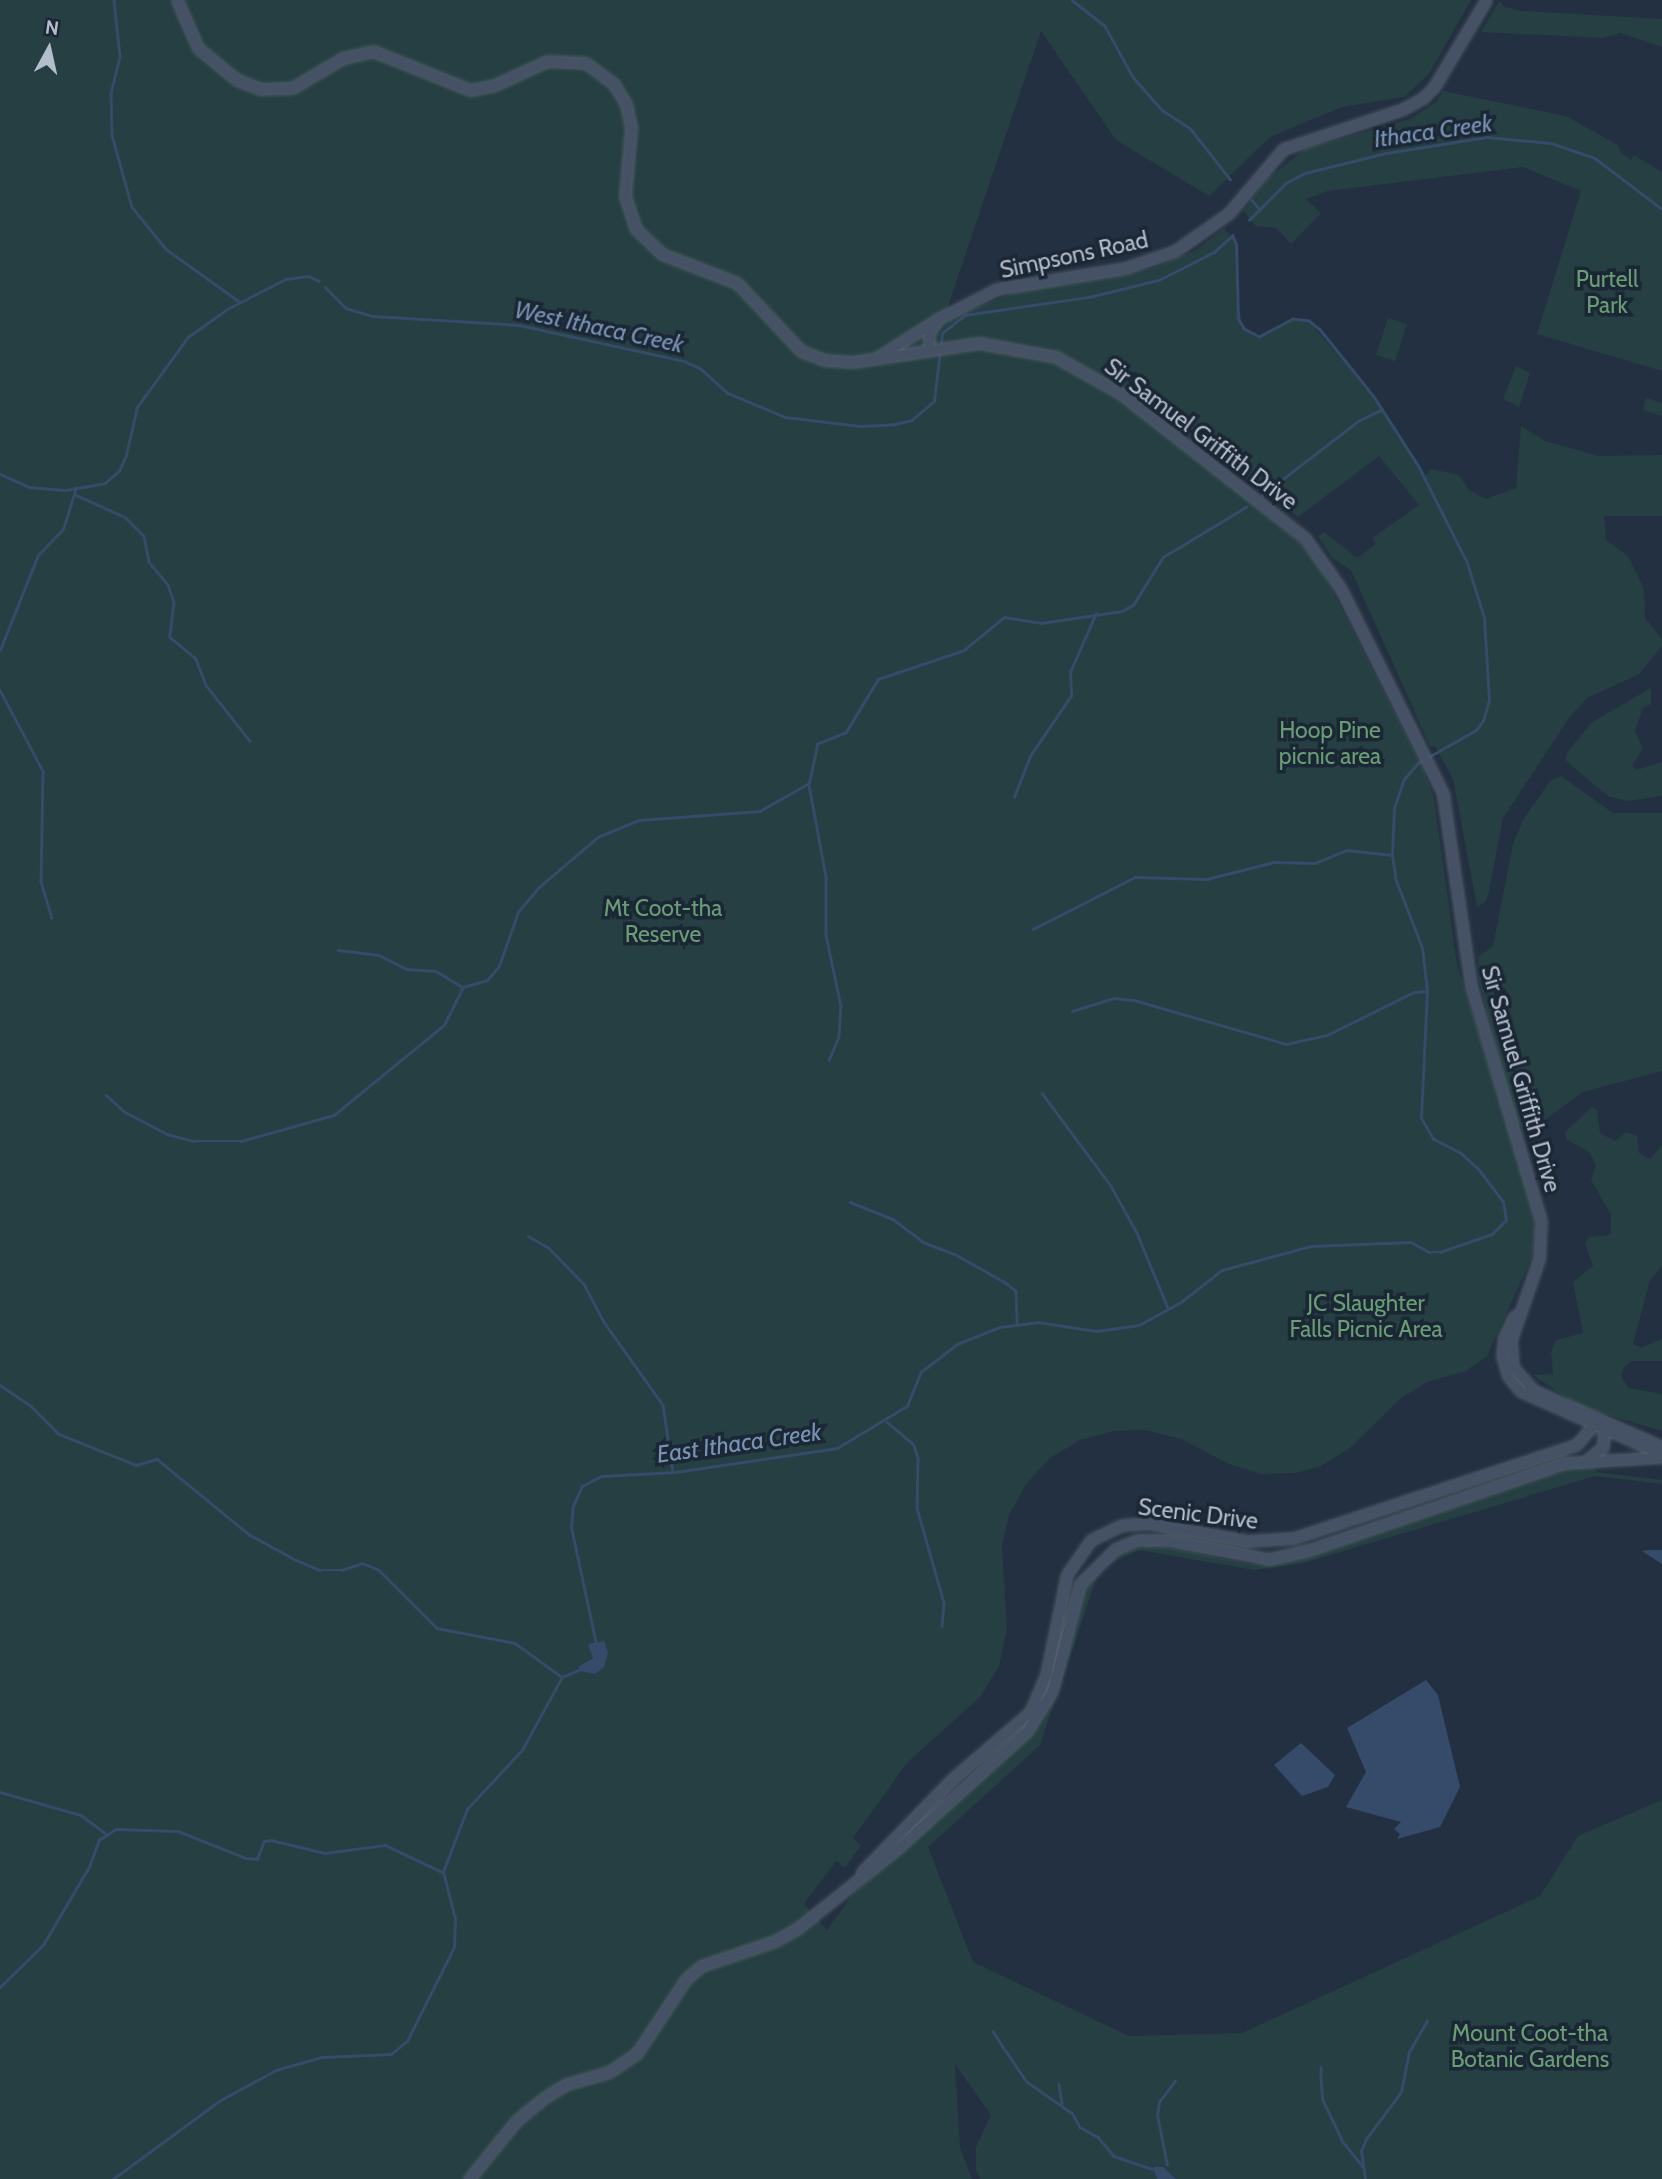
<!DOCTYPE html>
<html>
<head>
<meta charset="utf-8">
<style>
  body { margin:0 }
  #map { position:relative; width:1662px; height:2179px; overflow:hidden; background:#233041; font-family:Cabin,sans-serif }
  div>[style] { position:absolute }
  .green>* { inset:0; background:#253f42; transform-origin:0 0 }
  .water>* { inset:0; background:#354b69 }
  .stream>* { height:2.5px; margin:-1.25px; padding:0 1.25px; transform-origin:1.25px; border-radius:1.25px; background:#354b69 }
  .roads { filter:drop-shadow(0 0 2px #55606e) drop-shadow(0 0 2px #55606e) }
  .secondary>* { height:9px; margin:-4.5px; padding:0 4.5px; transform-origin:4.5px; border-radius:4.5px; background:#455164 }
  span { translate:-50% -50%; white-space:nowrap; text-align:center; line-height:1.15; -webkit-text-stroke:7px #1c2736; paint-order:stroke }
  .street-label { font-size:23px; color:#b4bdcb }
  .park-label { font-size:23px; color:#699e75 }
  .water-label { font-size:24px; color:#7993b5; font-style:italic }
  .north { position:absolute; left:14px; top:14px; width:70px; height:70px; -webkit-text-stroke:5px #1c2736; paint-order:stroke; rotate:8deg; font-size:19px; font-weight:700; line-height:28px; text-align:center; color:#b4bdcb }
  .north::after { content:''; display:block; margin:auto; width:24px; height:32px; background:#b4bdcb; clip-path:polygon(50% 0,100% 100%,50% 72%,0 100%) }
</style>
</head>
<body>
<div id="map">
  <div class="green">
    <i style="clip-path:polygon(0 0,1471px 0,1429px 74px,1404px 97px,1342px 107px,1270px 137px,1209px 196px,1116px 140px,1041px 31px,943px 321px,1028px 287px,1151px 269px,1196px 250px,1224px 228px,1236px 244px,1236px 296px,1244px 329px,1260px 337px,1288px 320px,1309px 321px,1373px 396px,1426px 475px,1431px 469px,1459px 475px,1469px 490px,1486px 499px,1516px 488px,1521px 426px,1545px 441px,1599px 456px,1662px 455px,1662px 516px,1604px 516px,1606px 540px,1628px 556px,1644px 589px,1645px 618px,1662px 639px,1662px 646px,1639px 674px,1587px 698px,1569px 718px,1503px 818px,1489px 891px,1486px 901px,1477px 907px,1453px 779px,1435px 746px,1430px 746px,1351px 570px,1332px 558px,1318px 536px,1324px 532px,1357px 558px,1376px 544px,1372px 538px,1419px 505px,1379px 456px,1298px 517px,1172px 422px,1164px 430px,1299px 542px,1320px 567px,1424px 771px,1434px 798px,1457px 965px,1531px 1195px,1535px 1223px,1532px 1257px,1487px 1356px,1466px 1371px,1427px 1382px,1400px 1399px,1350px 1448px,1321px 1466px,1296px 1473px,1262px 1474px,1229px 1464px,1181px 1439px,1145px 1430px,1114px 1431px,1080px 1440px,1050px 1458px,1026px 1484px,1009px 1515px,1002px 1546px,1007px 1628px,999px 1666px,981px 1696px,907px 1763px,853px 1838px,861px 1845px,845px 1868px,836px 1861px,804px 1904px,827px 1930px,853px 1894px,1030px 1733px,1057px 1685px,1085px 1582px,1109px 1556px,1151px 1544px,1249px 1564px,1277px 1563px,1567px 1467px,1592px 1464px,1597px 1472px,1662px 1480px,1662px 1484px,1595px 1476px,1304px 1563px,1254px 1570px,1139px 1550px,1100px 1568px,1040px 1745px,928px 1847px,973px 1962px,1129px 2036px,1242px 2033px,1540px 1896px,1578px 1836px,1662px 1800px,1662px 2179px,981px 2179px,976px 2171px,976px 2147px,991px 2115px,955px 2064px,960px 2147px,972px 2179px,0 2179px)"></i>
    <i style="clip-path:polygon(1499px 1px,1505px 7px,1522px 11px,1662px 19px,1662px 47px,1620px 33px,1603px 38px,1481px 32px)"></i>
    <i style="clip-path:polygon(1443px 91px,1566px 116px,1618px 145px,1621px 153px,1631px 160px,1634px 155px,1662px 172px,1662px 371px,1537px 334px,1581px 191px,1523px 167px,1328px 191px,1306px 199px,1321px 213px,1291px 244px,1276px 228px,1256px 226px,1243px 211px,1267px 179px,1305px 149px,1410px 119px,1435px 103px)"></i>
    <i style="left:1388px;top:318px;width:20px;height:39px;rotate:18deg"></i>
    <i style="clip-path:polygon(1516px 366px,1530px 373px,1519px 407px,1503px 399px)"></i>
    <i style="clip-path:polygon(1646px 398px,1662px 403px,1662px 416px,1643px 410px)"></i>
    <i style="clip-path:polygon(1651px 688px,1651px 704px,1643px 708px,1635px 731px,1643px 749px,1632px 765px,1636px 770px,1662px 762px,1662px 796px,1627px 801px,1608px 796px,1573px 767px,1566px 760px,1567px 753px,1591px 723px)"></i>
    <i style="clip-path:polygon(1561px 776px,1613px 813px,1662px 813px,1662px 1071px,1583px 1092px,1539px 1124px,1525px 1130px,1516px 1122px,1500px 1063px,1479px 980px,1478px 957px,1493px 946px,1513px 844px,1523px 820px,1550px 781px)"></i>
    <i style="clip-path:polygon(1592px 1107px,1597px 1110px,1600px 1133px,1615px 1141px,1626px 1132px,1637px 1136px,1639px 1153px,1650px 1159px,1662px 1145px,1662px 1266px,1650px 1280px,1633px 1344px,1641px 1348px,1662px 1339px,1662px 1361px,1631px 1361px,1623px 1369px,1622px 1379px,1629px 1388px,1662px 1394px,1662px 1431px,1578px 1406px,1533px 1375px,1553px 1374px,1551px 1352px,1556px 1340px,1583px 1333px,1573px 1282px,1593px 1266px,1585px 1244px,1589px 1237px,1609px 1235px,1611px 1230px,1611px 1215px,1591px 1180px,1596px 1165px,1589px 1152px,1567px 1140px,1565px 1132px)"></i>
  </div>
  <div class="water">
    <i style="clip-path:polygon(1662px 1550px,1662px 1564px,1642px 1551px,1649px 1550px)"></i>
    <i style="clip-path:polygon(604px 1641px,608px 1653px,604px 1667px,595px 1674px,580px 1671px,578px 1667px,593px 1658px,588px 1644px)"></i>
    <i style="clip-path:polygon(1426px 1680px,1438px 1695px,1460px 1787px,1440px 1827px,1397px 1839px,1400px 1834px,1394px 1829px,1401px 1822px,1346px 1807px,1366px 1772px,1347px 1728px)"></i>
    <i style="clip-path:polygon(1301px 1743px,1335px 1775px,1328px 1787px,1302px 1796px,1274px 1765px)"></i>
    <i style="clip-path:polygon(1153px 2167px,1163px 2167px,1176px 2179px,1157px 2179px)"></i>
  </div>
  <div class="stream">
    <i style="left:114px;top:0;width:57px;rotate:84deg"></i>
    <i style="left:120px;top:57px;width:37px;rotate:104deg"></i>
    <i style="left:111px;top:93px;width:42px;rotate:88.6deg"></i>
    <i style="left:112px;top:135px;width:75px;rotate:74.5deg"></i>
    <i style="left:132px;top:207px;width:54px;rotate:51deg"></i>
    <i style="left:166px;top:249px;width:91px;rotate:35.6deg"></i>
    <i style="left:1072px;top:0;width:42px;rotate:38.2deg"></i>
    <i style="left:1105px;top:26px;width:58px;rotate:61.2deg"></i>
    <i style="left:1133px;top:77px;width:44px;rotate:48.7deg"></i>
    <i style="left:1162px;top:110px;width:33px;rotate:33deg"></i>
    <i style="left:1190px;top:128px;width:65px;rotate:51.9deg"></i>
    <i style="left:1252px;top:200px;width:13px;rotate:51deg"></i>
    <i style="left:1249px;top:220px;width:52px;rotate:-45deg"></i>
    <i style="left:1286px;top:183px;width:21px;rotate:-28deg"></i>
    <i style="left:1305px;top:173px;width:83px;rotate:-13.9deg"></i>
    <i style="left:1386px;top:153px;width:102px;rotate:-9deg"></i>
    <i style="left:1487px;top:137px;width:64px;rotate:5.4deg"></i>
    <i style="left:1551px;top:143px;width:46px;rotate:18.8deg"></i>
    <i style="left:1595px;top:158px;width:84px;rotate:37.3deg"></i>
    <i style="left:325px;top:287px;width:30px;rotate:45deg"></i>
    <i style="left:346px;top:308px;width:28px;rotate:17deg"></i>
    <i style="left:373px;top:316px;width:146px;rotate:3.5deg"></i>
    <i style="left:519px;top:325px;width:169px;rotate:12.3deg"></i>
    <i style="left:684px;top:361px;width:17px;rotate:24deg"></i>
    <i style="left:700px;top:368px;width:38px;rotate:42deg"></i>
    <i style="left:728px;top:393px;width:62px;rotate:22.8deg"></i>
    <i style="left:785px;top:417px;width:77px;rotate:6.8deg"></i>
    <i style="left:861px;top:426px;width:34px;rotate:-3deg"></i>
    <i style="left:895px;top:424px;width:17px;rotate:-13deg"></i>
    <i style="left:912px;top:420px;width:29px;rotate:-41deg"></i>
    <i style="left:934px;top:401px;width:68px;rotate:-83.3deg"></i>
    <i style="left:942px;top:333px;width:29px;rotate:-38deg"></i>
    <i style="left:965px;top:315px;width:125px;rotate:-8.3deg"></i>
    <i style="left:1089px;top:297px;width:72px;rotate:-13.7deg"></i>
    <i style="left:1159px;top:280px;width:62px;rotate:-27deg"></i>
    <i style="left:1214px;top:252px;width:25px;rotate:-42deg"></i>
    <i style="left:0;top:474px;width:32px;rotate:24deg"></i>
    <i style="left:29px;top:487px;width:37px;rotate:5deg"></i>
    <i style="left:66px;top:490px;width:40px;rotate:-10deg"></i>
    <i style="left:105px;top:483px;width:18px;rotate:-41deg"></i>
    <i style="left:119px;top:471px;width:17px;rotate:-66deg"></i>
    <i style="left:126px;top:455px;width:49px;rotate:-77.1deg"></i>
    <i style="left:137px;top:407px;width:87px;rotate:-53.9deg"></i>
    <i style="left:188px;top:337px;width:50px;rotate:-35.3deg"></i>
    <i style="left:229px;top:308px;width:64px;rotate:-27deg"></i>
    <i style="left:286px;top:279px;width:22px;rotate:-8deg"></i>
    <i style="left:308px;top:276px;width:12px;rotate:24deg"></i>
    <i style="left:76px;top:495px;width:54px;rotate:24.2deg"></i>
    <i style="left:125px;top:517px;width:27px;rotate:45deg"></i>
    <i style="left:144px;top:536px;width:26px;rotate:79deg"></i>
    <i style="left:149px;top:562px;width:30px;rotate:50deg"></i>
    <i style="left:168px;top:585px;width:18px;rotate:71deg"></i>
    <i style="left:174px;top:602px;width:35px;rotate:97deg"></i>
    <i style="left:170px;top:637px;width:34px;rotate:40deg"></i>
    <i style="left:196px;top:659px;width:28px;rotate:69deg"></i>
    <i style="left:206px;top:685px;width:71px;rotate:51.8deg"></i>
    <i style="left:1262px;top:495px;width:121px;rotate:-37.6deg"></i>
    <i style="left:1358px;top:421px;width:25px;rotate:-26deg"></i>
    <i style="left:0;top:650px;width:102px;rotate:-68.2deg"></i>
    <i style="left:38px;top:555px;width:36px;rotate:-46deg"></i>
    <i style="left:63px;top:529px;width:43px;rotate:-72.4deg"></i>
    <i style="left:0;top:690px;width:92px;rotate:62deg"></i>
    <i style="left:43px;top:771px;width:111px;rotate:91deg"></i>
    <i style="left:41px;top:882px;width:37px;rotate:73deg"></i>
    <i style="left:809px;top:785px;width:94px;rotate:79.5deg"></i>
    <i style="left:826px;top:877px;width:58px;rotate:90deg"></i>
    <i style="left:826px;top:935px;width:73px;rotate:78.1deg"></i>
    <i style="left:841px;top:1006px;width:31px;rotate:94deg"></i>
    <i style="left:839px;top:1037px;width:25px;rotate:113deg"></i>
    <i style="left:1014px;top:797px;width:44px;rotate:-68.7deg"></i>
    <i style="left:1030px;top:756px;width:73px;rotate:-55.7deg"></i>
    <i style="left:1071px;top:696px;width:24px;rotate:-92deg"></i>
    <i style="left:1070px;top:672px;width:64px;rotate:-66.2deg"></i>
    <i style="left:1033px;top:929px;width:114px;rotate:-27deg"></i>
    <i style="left:1135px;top:877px;width:72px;rotate:1.6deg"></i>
    <i style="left:1207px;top:879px;width:69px;rotate:-14.2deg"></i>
    <i style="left:1274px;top:862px;width:41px;rotate:1.4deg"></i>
    <i style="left:1315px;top:863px;width:35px;rotate:-22deg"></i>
    <i style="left:1347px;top:850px;width:45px;rotate:6.3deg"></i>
    <i style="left:338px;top:950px;width:41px;rotate:7deg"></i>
    <i style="left:379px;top:955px;width:31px;rotate:27deg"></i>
    <i style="left:407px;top:969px;width:29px;rotate:4deg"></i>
    <i style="left:436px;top:971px;width:31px;rotate:31deg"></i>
    <i style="left:1072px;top:1011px;width:44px;rotate:-17.2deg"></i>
    <i style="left:1114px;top:998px;width:20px;rotate:6deg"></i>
    <i style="left:1134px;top:1000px;width:158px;rotate:16.1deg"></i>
    <i style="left:1286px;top:1044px;width:42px;rotate:-12.4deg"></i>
    <i style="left:1327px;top:1035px;width:97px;rotate:-26.3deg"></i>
    <i style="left:1414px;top:992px;width:13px;rotate:-4deg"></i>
    <i style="left:1042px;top:1093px;width:116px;rotate:53.4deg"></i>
    <i style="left:1111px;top:1186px;width:54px;rotate:61deg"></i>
    <i style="left:1137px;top:1233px;width:81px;rotate:67.5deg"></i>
    <i style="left:106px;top:1095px;width:25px;rotate:42deg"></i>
    <i style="left:125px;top:1112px;width:47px;rotate:27.6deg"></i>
    <i style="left:167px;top:1134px;width:27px;rotate:15deg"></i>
    <i style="left:193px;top:1141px;width:48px"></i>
    <i style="left:241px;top:1141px;width:97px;rotate:-15.6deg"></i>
    <i style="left:334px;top:1115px;width:142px;rotate:-39.3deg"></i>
    <i style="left:444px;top:1025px;width:42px;rotate:-63.4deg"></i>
    <i style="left:463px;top:987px;width:25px;rotate:-16deg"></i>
    <i style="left:487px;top:980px;width:18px;rotate:-49deg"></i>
    <i style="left:499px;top:966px;width:57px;rotate:-70.6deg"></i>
    <i style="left:518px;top:912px;width:31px;rotate:-50deg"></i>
    <i style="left:538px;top:888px;width:79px;rotate:-40.4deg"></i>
    <i style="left:598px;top:837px;width:44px;rotate:-22.5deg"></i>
    <i style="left:639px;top:820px;width:121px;rotate:-4.3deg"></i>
    <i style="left:760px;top:811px;width:56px;rotate:-29.7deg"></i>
    <i style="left:809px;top:783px;width:40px;rotate:-78deg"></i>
    <i style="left:817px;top:744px;width:31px;rotate:-22deg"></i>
    <i style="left:846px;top:732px;width:62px;rotate:-58.9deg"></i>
    <i style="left:878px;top:679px;width:91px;rotate:-18.6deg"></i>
    <i style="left:964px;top:650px;width:52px;rotate:-39.5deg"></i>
    <i style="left:1004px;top:617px;width:37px;rotate:9deg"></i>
    <i style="left:1041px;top:623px;width:82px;rotate:-8.4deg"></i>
    <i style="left:1122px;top:611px;width:13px;rotate:-29deg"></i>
    <i style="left:1133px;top:605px;width:57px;rotate:-58deg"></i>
    <i style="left:1163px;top:557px;width:97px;rotate:-31.1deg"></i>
    <i style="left:850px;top:1202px;width:46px;rotate:21.6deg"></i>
    <i style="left:893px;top:1219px;width:38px;rotate:37deg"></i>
    <i style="left:923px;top:1242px;width:34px;rotate:21deg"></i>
    <i style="left:955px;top:1254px;width:59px;rotate:29.6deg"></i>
    <i style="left:1006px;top:1283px;width:13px;rotate:39deg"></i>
    <i style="left:1016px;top:1291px;width:34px;rotate:88deg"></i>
    <i style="left:528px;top:1236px;width:23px;rotate:29deg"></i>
    <i style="left:548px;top:1247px;width:52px;rotate:45.8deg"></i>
    <i style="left:584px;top:1284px;width:43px;rotate:62.2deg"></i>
    <i style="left:604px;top:1322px;width:102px;rotate:54.6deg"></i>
    <i style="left:663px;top:1405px;width:68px;rotate:81.5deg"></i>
    <i style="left:0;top:1385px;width:37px;rotate:34deg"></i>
    <i style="left:31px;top:1406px;width:40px;rotate:45deg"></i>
    <i style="left:59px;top:1434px;width:83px;rotate:21.9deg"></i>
    <i style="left:136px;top:1465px;width:22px;rotate:-16deg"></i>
    <i style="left:157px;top:1459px;width:120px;rotate:39.3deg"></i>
    <i style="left:250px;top:1535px;width:52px;rotate:28.5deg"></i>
    <i style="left:296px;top:1560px;width:26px;rotate:23deg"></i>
    <i style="left:320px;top:1570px;width:22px"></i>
    <i style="left:342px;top:1570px;width:21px;rotate:-19deg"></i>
    <i style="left:362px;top:1563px;width:18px;rotate:22deg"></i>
    <i style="left:379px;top:1570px;width:82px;rotate:45deg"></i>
    <i style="left:437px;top:1628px;width:79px;rotate:10.9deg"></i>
    <i style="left:515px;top:1643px;width:58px;rotate:35.9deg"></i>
    <i style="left:562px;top:1677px;width:21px;rotate:-23deg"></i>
    <i style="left:887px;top:1422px;width:35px;rotate:40deg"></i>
    <i style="left:914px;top:1445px;width:14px;rotate:73deg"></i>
    <i style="left:918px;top:1458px;width:50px;rotate:91.1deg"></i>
    <i style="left:917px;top:1508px;width:99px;rotate:74.1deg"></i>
    <i style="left:944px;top:1603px;width:23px;rotate:95deg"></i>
    <i style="left:596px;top:1644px;width:120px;rotate:-102.1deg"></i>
    <i style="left:571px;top:1527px;width:21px;rotate:-85deg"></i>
    <i style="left:573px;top:1506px;width:22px;rotate:-66deg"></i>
    <i style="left:582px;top:1486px;width:22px;rotate:-27deg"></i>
    <i style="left:602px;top:1476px;width:73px;rotate:-3.1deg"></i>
    <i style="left:675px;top:1472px;width:164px;rotate:-8.4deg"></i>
    <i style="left:837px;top:1448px;width:82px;rotate:-31deg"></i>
    <i style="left:907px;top:1406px;width:37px;rotate:-68deg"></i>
    <i style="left:921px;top:1372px;width:46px;rotate:-37.9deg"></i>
    <i style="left:957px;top:1344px;width:46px;rotate:-21.6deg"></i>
    <i style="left:1000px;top:1327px;width:38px;rotate:-7deg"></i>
    <i style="left:1038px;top:1322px;width:60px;rotate:8.7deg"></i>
    <i style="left:1097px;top:1331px;width:42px;rotate:-8.1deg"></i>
    <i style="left:1139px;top:1325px;width:48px;rotate:-28.7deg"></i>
    <i style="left:1181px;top:1302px;width:52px;rotate:-38deg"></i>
    <i style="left:1222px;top:1270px;width:92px;rotate:-15.1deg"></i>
    <i style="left:1311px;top:1246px;width:100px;rotate:-2.3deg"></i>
    <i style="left:1411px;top:1242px;width:21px;rotate:29deg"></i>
    <i style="left:1429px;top:1252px;width:11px"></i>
    <i style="left:1440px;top:1252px;width:55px;rotate:-19.1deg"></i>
    <i style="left:1492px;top:1234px;width:20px;rotate:-45deg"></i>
    <i style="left:1506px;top:1220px;width:18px;rotate:-99deg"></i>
    <i style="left:1503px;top:1202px;width:41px;rotate:-127.1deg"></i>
    <i style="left:1478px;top:1169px;width:24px;rotate:-138deg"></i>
    <i style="left:1460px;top:1153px;width:30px;rotate:-153deg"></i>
    <i style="left:1433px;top:1139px;width:24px;rotate:-120deg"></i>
    <i style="left:1421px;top:1118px;width:127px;rotate:-87.3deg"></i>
    <i style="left:1427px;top:991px;width:43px;rotate:-96.6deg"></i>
    <i style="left:1422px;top:948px;width:72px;rotate:-111.2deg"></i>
    <i style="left:1396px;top:881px;width:26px;rotate:-99deg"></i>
    <i style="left:1392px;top:855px;width:47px;rotate:-87.6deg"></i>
    <i style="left:1394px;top:808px;width:31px;rotate:-71deg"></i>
    <i style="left:1404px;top:779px;width:21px;rotate:-49deg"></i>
    <i style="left:1418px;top:763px;width:67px;rotate:-29.6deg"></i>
    <i style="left:1476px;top:730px;width:11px;rotate:-52deg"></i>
    <i style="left:1483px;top:721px;width:22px;rotate:-74deg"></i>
    <i style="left:1489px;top:700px;width:82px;rotate:-93.5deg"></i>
    <i style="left:1484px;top:618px;width:58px;rotate:-107.2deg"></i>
    <i style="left:1467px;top:563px;width:109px;rotate:-116.8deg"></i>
    <i style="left:1418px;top:466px;width:83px;rotate:-122.7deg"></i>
    <i style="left:1373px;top:396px;width:85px;rotate:-128.8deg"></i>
    <i style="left:1320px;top:330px;width:14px;rotate:-141deg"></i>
    <i style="left:1309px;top:321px;width:16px;rotate:-173deg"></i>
    <i style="left:1293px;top:319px;width:38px;rotate:152deg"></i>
    <i style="left:1259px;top:337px;width:17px;rotate:-152deg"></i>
    <i style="left:1244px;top:329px;width:12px;rotate:-121deg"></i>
    <i style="left:1238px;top:319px;width:75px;rotate:-91.5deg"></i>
    <i style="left:1236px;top:244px;width:9px;rotate:-117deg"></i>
    <i style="left:0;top:1792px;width:84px;rotate:15.9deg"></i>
    <i style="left:81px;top:1815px;width:30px;rotate:37deg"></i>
    <i style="left:0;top:1987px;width:60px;rotate:-44.3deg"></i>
    <i style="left:43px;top:1945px;width:91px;rotate:-59.5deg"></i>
    <i style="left:89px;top:1867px;width:29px;rotate:-70deg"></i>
    <i style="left:99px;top:1840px;width:20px;rotate:-33deg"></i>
    <i style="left:116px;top:1829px;width:62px;rotate:1.8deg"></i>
    <i style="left:178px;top:1831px;width:73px;rotate:21.7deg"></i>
    <i style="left:246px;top:1858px;width:11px;rotate:5deg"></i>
    <i style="left:257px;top:1859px;width:19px;rotate:-69deg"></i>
    <i style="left:264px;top:1841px;width:7px;rotate:-8deg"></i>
    <i style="left:271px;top:1840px;width:56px;rotate:13.5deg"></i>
    <i style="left:325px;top:1853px;width:61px;rotate:-7.6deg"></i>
    <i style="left:385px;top:1845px;width:63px;rotate:25.3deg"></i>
    <i style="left:993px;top:2031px;width:22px;rotate:58deg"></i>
    <i style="left:1006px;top:2051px;width:34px;rotate:56deg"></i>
    <i style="left:1321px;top:2067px;width:10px;rotate:90deg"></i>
    <i style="left:1321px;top:2079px;width:21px;rotate:85deg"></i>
    <i style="left:1323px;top:2100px;width:47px;rotate:64.5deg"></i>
    <i style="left:1343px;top:2142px;width:32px;rotate:51deg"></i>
    <i style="left:1026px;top:2081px;width:56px;rotate:34.8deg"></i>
    <i style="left:1059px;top:2084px;width:20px;rotate:81deg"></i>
    <i style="left:1073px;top:2114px;width:15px;rotate:62deg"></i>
    <i style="left:1080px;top:2127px;width:21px;rotate:29deg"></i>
    <i style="left:1098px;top:2137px;width:25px;rotate:50deg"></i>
    <i style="left:1114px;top:2156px;width:40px;rotate:18.9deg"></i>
    <i style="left:1167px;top:2165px;width:51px;rotate:-101.3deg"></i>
    <i style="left:1157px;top:2115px;width:13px;rotate:-81deg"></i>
    <i style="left:1159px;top:2102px;width:26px;rotate:-53deg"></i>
    <i style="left:113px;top:2179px;width:132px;rotate:-36.3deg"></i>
    <i style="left:219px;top:2101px;width:65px;rotate:-28.5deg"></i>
    <i style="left:276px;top:2070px;width:48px;rotate:-15.8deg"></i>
    <i style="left:322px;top:2057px;width:69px;rotate:-2.5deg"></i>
    <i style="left:391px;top:2054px;width:21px;rotate:-39deg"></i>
    <i style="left:407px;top:2041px;width:105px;rotate:-63.4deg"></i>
    <i style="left:454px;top:1947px;width:28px;rotate:-88deg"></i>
    <i style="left:455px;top:1919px;width:49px;rotate:-104.3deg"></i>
    <i style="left:443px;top:1872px;width:67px;rotate:-69.1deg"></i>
    <i style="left:467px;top:1809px;width:81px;rotate:-47deg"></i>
    <i style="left:522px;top:1750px;width:83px;rotate:-61.3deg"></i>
    <i style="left:1365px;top:2179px;width:28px;rotate:-98deg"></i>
    <i style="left:1361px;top:2151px;width:13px;rotate:-67deg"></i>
    <i style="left:1366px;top:2139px;width:59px;rotate:-53.3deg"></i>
    <i style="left:1401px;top:2092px;width:41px;rotate:-78.7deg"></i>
    <i style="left:1409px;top:2052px;width:36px;rotate:-60deg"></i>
  </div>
  <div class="roads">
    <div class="secondary">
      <i style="left:177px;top:0;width:52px;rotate:66.4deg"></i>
      <i style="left:198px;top:48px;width:50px;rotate:39.4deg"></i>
      <i style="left:237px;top:80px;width:26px;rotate:21deg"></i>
      <i style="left:261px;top:89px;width:31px;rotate:-2deg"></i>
      <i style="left:292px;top:88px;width:59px;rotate:-30.5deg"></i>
      <i style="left:343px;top:58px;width:31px;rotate:-13deg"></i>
      <i style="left:373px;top:51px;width:105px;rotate:21.9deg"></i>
      <i style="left:470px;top:90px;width:25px;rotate:-11deg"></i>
      <i style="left:495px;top:85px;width:57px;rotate:-24.8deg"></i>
      <i style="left:547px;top:61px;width:39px;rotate:3deg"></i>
      <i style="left:586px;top:63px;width:35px;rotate:37deg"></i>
      <i style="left:614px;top:84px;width:23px;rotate:59deg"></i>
      <i style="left:626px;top:104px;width:25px;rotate:78deg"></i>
      <i style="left:631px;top:128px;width:68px;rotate:95deg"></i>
      <i style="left:625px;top:196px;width:35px;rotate:72deg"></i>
      <i style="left:636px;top:229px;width:36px;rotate:44deg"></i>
      <i style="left:662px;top:254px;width:80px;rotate:21.1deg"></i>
      <i style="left:737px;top:283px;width:93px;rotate:46.7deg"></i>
      <i style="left:801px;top:351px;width:25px;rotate:21deg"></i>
      <i style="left:824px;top:360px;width:29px;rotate:4deg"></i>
      <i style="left:853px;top:362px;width:127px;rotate:-8.6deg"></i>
      <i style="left:979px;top:343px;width:78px;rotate:10.3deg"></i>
      <i style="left:1056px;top:357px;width:73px;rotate:29.4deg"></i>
      <i style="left:1120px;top:393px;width:235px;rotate:38.1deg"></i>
      <i style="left:1305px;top:538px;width:62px;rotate:54.8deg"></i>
      <i style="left:1341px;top:589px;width:229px;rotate:63.5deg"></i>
      <i style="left:1443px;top:794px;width:194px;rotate:81.7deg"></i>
      <i style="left:1471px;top:986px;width:245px;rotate:73.4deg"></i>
      <i style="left:1541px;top:1221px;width:38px;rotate:93deg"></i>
      <i style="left:1539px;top:1259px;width:86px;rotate:109.1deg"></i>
      <i style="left:1511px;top:1340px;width:27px;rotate:86deg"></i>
      <i style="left:1513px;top:1367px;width:30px;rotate:49deg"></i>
      <i style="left:1533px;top:1390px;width:141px;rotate:23.8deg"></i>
      <i style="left:929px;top:350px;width:17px;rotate:-90deg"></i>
      <i style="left:929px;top:333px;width:17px;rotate:-57deg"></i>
      <i style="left:938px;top:319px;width:66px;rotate:-27deg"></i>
      <i style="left:997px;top:289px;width:130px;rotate:-9.3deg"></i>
      <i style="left:1125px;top:268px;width:53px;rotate:-18.8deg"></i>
      <i style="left:1175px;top:251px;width:66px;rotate:-35.1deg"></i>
      <i style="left:1229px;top:213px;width:84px;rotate:-49.8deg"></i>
      <i style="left:1283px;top:149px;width:126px;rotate:-18.4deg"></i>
      <i style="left:1403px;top:109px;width:23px;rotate:-29deg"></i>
      <i style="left:1423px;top:98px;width:16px;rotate:-45deg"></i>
      <i style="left:1434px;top:87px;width:101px;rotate:-59.1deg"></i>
      <i style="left:878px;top:357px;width:71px;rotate:-32.3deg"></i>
      <i style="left:1514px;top:1316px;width:23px;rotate:115deg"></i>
      <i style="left:1504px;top:1337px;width:18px;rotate:96deg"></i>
      <i style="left:1502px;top:1355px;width:22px;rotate:74deg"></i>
      <i style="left:1508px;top:1376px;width:19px;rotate:51deg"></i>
      <i style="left:1520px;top:1391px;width:155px;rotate:23.9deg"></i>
      <i style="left:1589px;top:1458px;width:18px;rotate:-38deg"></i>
      <i style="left:1603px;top:1447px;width:19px;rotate:-87deg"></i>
      <i style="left:862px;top:1872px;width:128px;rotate:-45.9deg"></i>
      <i style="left:951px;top:1780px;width:104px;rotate:-40.7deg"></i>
      <i style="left:1030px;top:1712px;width:40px;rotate:-66.6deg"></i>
      <i style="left:1046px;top:1675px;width:103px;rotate:-78.3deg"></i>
      <i style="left:1067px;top:1574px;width:42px;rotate:-54.8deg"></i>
      <i style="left:1091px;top:1540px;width:34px;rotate:-26deg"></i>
      <i style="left:1122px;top:1525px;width:26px;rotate:-4deg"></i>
      <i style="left:1148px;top:1523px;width:102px;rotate:10.2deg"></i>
      <i style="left:1248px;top:1541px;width:46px;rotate:-3.7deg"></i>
      <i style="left:1294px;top:1538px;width:297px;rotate:-18.3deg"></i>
      <i style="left:1576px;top:1445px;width:35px;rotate:-49deg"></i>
      <i style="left:469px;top:2179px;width:76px;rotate:-50.9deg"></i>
      <i style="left:517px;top:2120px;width:36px;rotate:-39deg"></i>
      <i style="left:545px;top:2097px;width:26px;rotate:-31deg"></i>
      <i style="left:567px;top:2084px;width:44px;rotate:-15.9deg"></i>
      <i style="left:609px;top:2072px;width:34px;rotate:-34deg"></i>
      <i style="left:637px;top:2053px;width:89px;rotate:-56.5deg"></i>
      <i style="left:686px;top:1979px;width:20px;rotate:-41deg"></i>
      <i style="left:701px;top:1966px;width:78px;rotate:-18.7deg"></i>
      <i style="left:775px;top:1941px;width:26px;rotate:-29deg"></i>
      <i style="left:798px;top:1928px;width:128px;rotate:-38.7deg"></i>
      <i style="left:898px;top:1848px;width:174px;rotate:-42.2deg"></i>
      <i style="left:1027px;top:1731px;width:47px;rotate:-58deg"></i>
      <i style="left:1052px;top:1691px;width:111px;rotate:-75.3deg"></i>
      <i style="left:1080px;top:1584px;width:49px;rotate:-45deg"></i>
      <i style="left:1115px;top:1549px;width:24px;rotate:-22deg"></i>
      <i style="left:1137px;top:1540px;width:30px"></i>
      <i style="left:1167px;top:1540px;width:104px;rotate:10.6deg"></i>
      <i style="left:1269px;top:1559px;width:41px;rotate:-12.7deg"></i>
      <i style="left:1309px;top:1550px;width:269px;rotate:-18.8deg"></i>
      <i style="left:1564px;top:1463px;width:98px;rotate:-3.5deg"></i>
    </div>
  </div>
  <div class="street-label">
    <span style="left:1074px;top:255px;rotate:-12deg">Simpsons Road</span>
    <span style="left:1201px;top:434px;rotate:37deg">Sir Samuel Griffith Drive</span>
    <span style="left:1521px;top:1079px;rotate:74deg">Sir Samuel Griffith Drive</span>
    <span style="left:1198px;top:1514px;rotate:7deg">Scenic Drive</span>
  </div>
  <div class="park-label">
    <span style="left:1607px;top:292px">Purtell<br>Park</span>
    <span style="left:1330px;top:743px">Hoop Pine<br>picnic area</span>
    <span style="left:663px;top:921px">Mt Coot-tha<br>Reserve</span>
    <span style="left:1366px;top:1316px">JC Slaughter<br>Falls Picnic Area</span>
    <span style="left:1530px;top:2046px">Mount Coot-tha<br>Botanic Gardens</span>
  </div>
  <div class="water-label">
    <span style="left:1433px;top:131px;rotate:-8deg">Ithaca Creek</span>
    <span style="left:599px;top:327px;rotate:12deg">West Ithaca Creek</span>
    <span style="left:739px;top:1443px;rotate:-8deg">East Ithaca Creek</span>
  </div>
  <div class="north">N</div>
</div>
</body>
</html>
